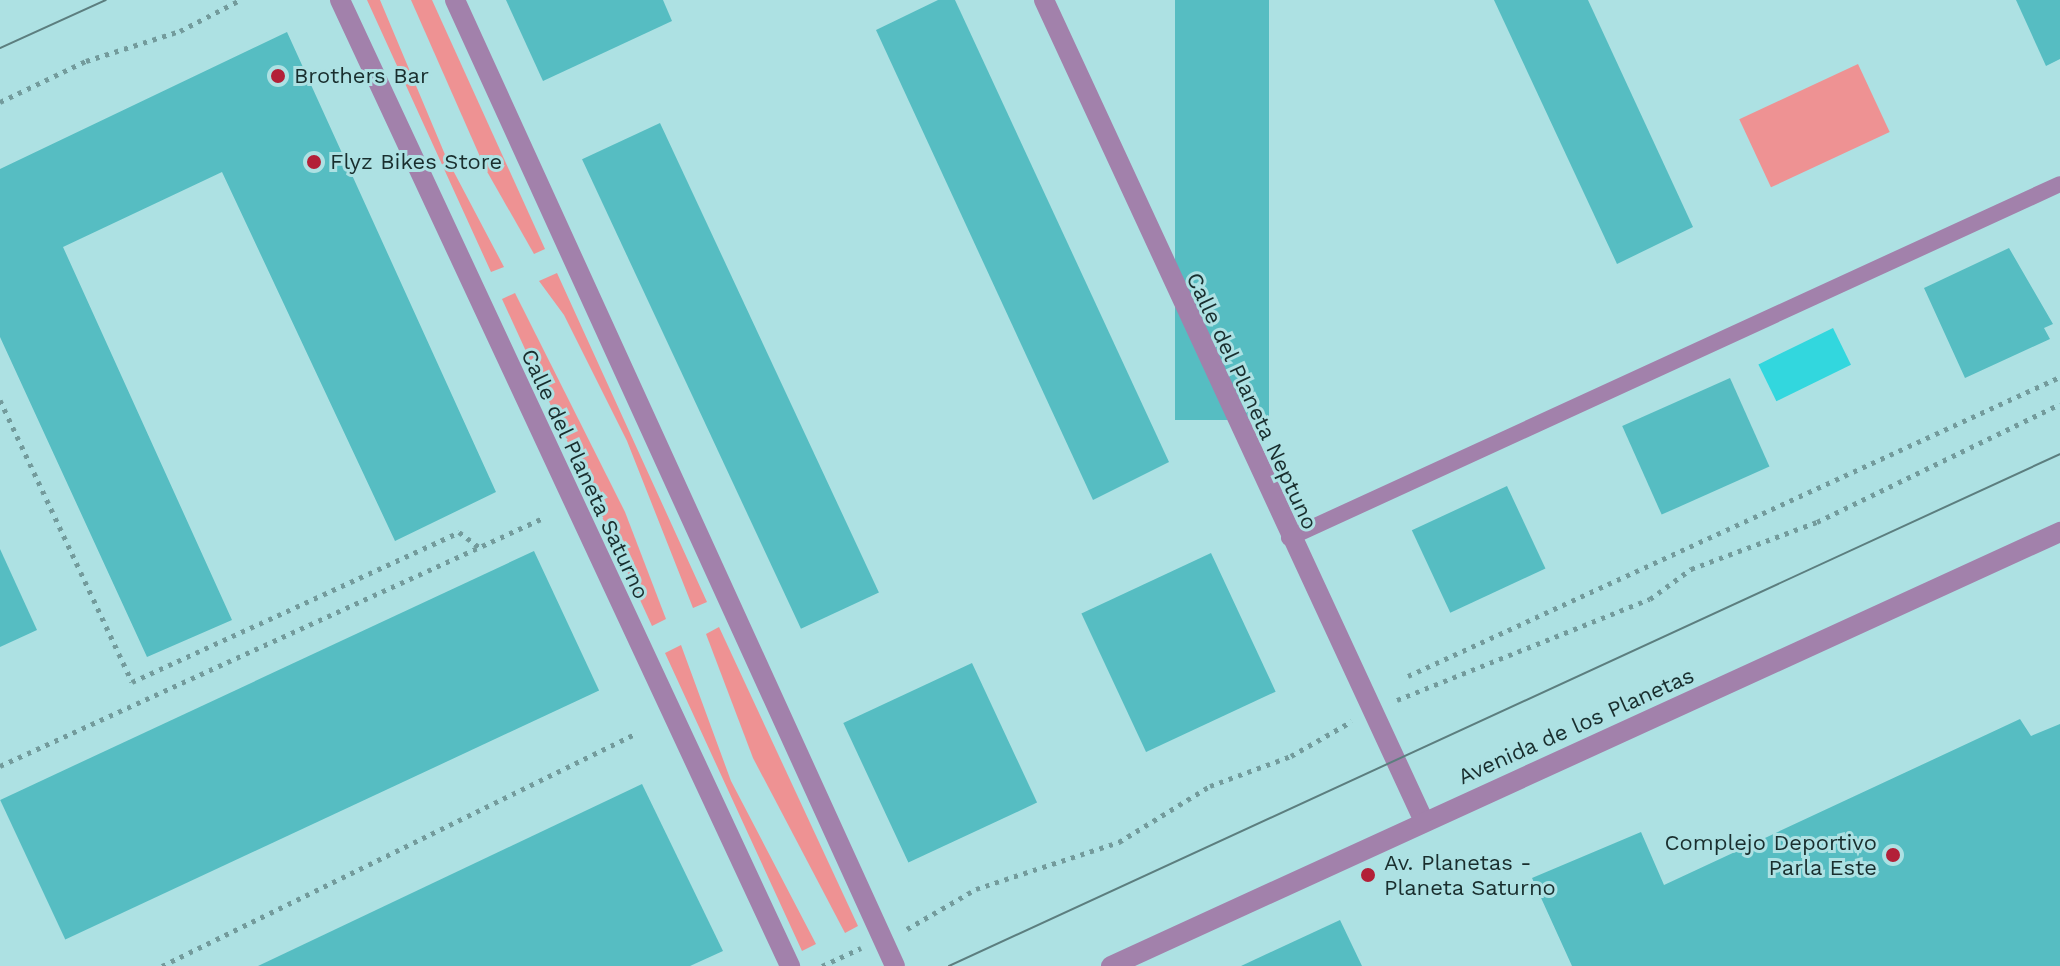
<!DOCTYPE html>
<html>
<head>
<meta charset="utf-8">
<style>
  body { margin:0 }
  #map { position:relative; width:2060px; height:966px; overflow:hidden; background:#ade1e3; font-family:"Work Sans",sans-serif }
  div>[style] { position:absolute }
  .green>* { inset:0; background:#ee9293; transform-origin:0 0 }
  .water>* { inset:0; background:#32d7de; transform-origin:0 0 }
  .building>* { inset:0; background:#56bdc2; transform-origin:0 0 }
  .path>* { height:5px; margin-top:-2.5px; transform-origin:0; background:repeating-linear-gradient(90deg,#739b9c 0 4px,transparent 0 10px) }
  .service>* { height:16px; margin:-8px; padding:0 8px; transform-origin:8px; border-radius:8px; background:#a281ab }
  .minor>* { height:20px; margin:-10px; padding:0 10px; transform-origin:10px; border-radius:10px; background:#a281ab }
  .tertiary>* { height:20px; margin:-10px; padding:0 10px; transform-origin:10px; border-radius:10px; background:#a281ab }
  .tram>* { height:2px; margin:-1px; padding:0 1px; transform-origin:1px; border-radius:1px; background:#5c7e7f }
  .dots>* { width:22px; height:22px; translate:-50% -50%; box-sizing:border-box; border:4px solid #ade1e3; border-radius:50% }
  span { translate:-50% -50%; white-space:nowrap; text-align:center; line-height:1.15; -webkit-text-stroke:6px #ade1e3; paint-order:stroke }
  .poi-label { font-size:22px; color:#192e2e }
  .left { translate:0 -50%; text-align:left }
  .right { translate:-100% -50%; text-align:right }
  .street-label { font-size:22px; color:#192e2e }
</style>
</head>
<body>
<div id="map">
  <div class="green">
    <i style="clip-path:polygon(367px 0,380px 0,446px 157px,504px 267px,491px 272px)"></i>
    <i style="clip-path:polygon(411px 0,432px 0,545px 249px,534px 254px,485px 168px)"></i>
    <i style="left:1858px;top:64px;width:75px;height:131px;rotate:65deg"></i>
    <i style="clip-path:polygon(557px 273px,707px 602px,693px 608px,627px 441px,564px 315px,539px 281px)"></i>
    <i style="clip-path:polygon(515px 293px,625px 512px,666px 619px,652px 626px,502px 299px)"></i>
    <i style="clip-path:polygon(719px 627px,858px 926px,845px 933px,753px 758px,706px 634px)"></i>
    <i style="clip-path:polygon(681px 645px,731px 781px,816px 944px,802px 951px,665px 653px)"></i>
  </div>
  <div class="water">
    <i style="left:1833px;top:328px;width:41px;height:83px;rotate:64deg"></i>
  </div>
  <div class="building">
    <i style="clip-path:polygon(506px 0,663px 0,672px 21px,543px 81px)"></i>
    <i style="clip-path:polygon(938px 0,955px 0,1169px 462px,1093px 500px,876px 30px)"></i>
    <i style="left:1175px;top:0;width:94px;height:420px"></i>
    <i style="clip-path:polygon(1494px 0,1588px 0,1693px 227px,1617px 264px)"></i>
    <i style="clip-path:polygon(2016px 0,2060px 0,2060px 59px,2046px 66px)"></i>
    <i style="clip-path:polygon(287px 32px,496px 492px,395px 541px,222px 172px,63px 247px,232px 620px,147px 657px,0 337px,0 169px)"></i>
    <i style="left:660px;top:123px;width:518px;height:86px;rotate:65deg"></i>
    <i style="clip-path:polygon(2009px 248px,2053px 324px,2044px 328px,2050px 339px,1965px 378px,1924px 288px)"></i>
    <i style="left:1730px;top:378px;width:97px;height:118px;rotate:66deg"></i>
    <i style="left:1507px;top:486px;width:91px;height:105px;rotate:65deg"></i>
    <i style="clip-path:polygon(0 549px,37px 630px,0 647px)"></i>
    <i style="left:534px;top:551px;width:154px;height:589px;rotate:65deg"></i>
    <i style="left:1211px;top:553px;width:153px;height:143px;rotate:65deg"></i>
    <i style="left:972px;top:663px;width:154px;height:142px;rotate:65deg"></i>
    <i style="clip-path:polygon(2020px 719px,2031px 736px,2060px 724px,2060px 966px,1572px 966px,1532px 878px,1641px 832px,1664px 885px)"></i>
    <i style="clip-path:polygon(642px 784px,723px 951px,690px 966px,258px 966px)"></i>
    <i style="clip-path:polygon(1340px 920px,1362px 966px,1241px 966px)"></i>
  </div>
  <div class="path">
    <i style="left:0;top:102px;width:95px;rotate:-25.5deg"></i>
    <i style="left:86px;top:61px;width:99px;rotate:-17.7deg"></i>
    <i style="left:180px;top:31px;width:68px;rotate:-27.3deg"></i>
    <i style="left:0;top:400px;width:311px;rotate:64.9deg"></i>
    <i style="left:132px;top:682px;width:360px;rotate:-24.6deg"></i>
    <i style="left:459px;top:532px;width:25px;rotate:37deg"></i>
    <i style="left:1408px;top:676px;width:717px;rotate:-24.64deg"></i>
    <i style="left:1397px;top:700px;width:272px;rotate:-21.8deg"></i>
    <i style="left:1650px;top:599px;width:51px;rotate:-36.2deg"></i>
    <i style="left:1691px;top:569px;width:134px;rotate:-20.5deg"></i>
    <i style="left:1817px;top:522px;width:270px;rotate:-25.9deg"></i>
    <i style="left:0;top:766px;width:595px;rotate:-24.54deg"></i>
    <i style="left:907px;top:929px;width:80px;rotate:-30.1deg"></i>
    <i style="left:976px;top:889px;width:151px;rotate:-18.2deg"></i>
    <i style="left:1119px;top:842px;width:107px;rotate:-31.6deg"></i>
    <i style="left:1210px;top:786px;width:86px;rotate:-20.3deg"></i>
    <i style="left:1291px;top:756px;width:70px;rotate:-29.8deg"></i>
    <i style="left:162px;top:966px;width:529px;rotate:-26.13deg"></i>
    <i style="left:822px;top:966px;width:43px;rotate:-24.8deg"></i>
  </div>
  <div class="service">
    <i style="left:1289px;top:538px;width:848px;rotate:-24.66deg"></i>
  </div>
  <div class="minor">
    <i style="left:1044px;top:0;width:902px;rotate:65.17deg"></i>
  </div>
  <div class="tertiary">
    <i style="left:340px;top:0;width:1066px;rotate:65.02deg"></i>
    <i style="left:455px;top:0;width:1061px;rotate:65.51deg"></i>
    <i style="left:1111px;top:966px;width:1044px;rotate:-24.58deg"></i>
  </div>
  <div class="tram">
    <i style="left:0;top:48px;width:116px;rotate:-24.4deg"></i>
    <i style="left:949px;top:966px;width:1223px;rotate:-24.74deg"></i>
  </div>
  <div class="dots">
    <i style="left:278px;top:76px;background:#b32038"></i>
    <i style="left:314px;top:162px;background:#b32038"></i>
    <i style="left:1893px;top:855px;background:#b32038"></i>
    <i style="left:1368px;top:875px;background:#b32038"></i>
  </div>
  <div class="poi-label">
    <span class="left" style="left:294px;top:76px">Brothers Bar</span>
    <span class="left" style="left:330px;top:162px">Flyz Bikes Store</span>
    <span class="right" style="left:1877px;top:855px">Complejo Deportivo<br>Parla Este</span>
    <span class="left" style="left:1384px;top:875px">Av. Planetas -<br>Planeta Saturno</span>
  </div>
  <div class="street-label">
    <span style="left:1252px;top:401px;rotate:65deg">Calle del Planeta Neptuno</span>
    <span style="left:585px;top:474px;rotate:65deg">Calle del Planeta Saturno</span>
    <span style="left:1576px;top:726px;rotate:-24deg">Avenida de los Planetas</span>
  </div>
</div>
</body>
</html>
